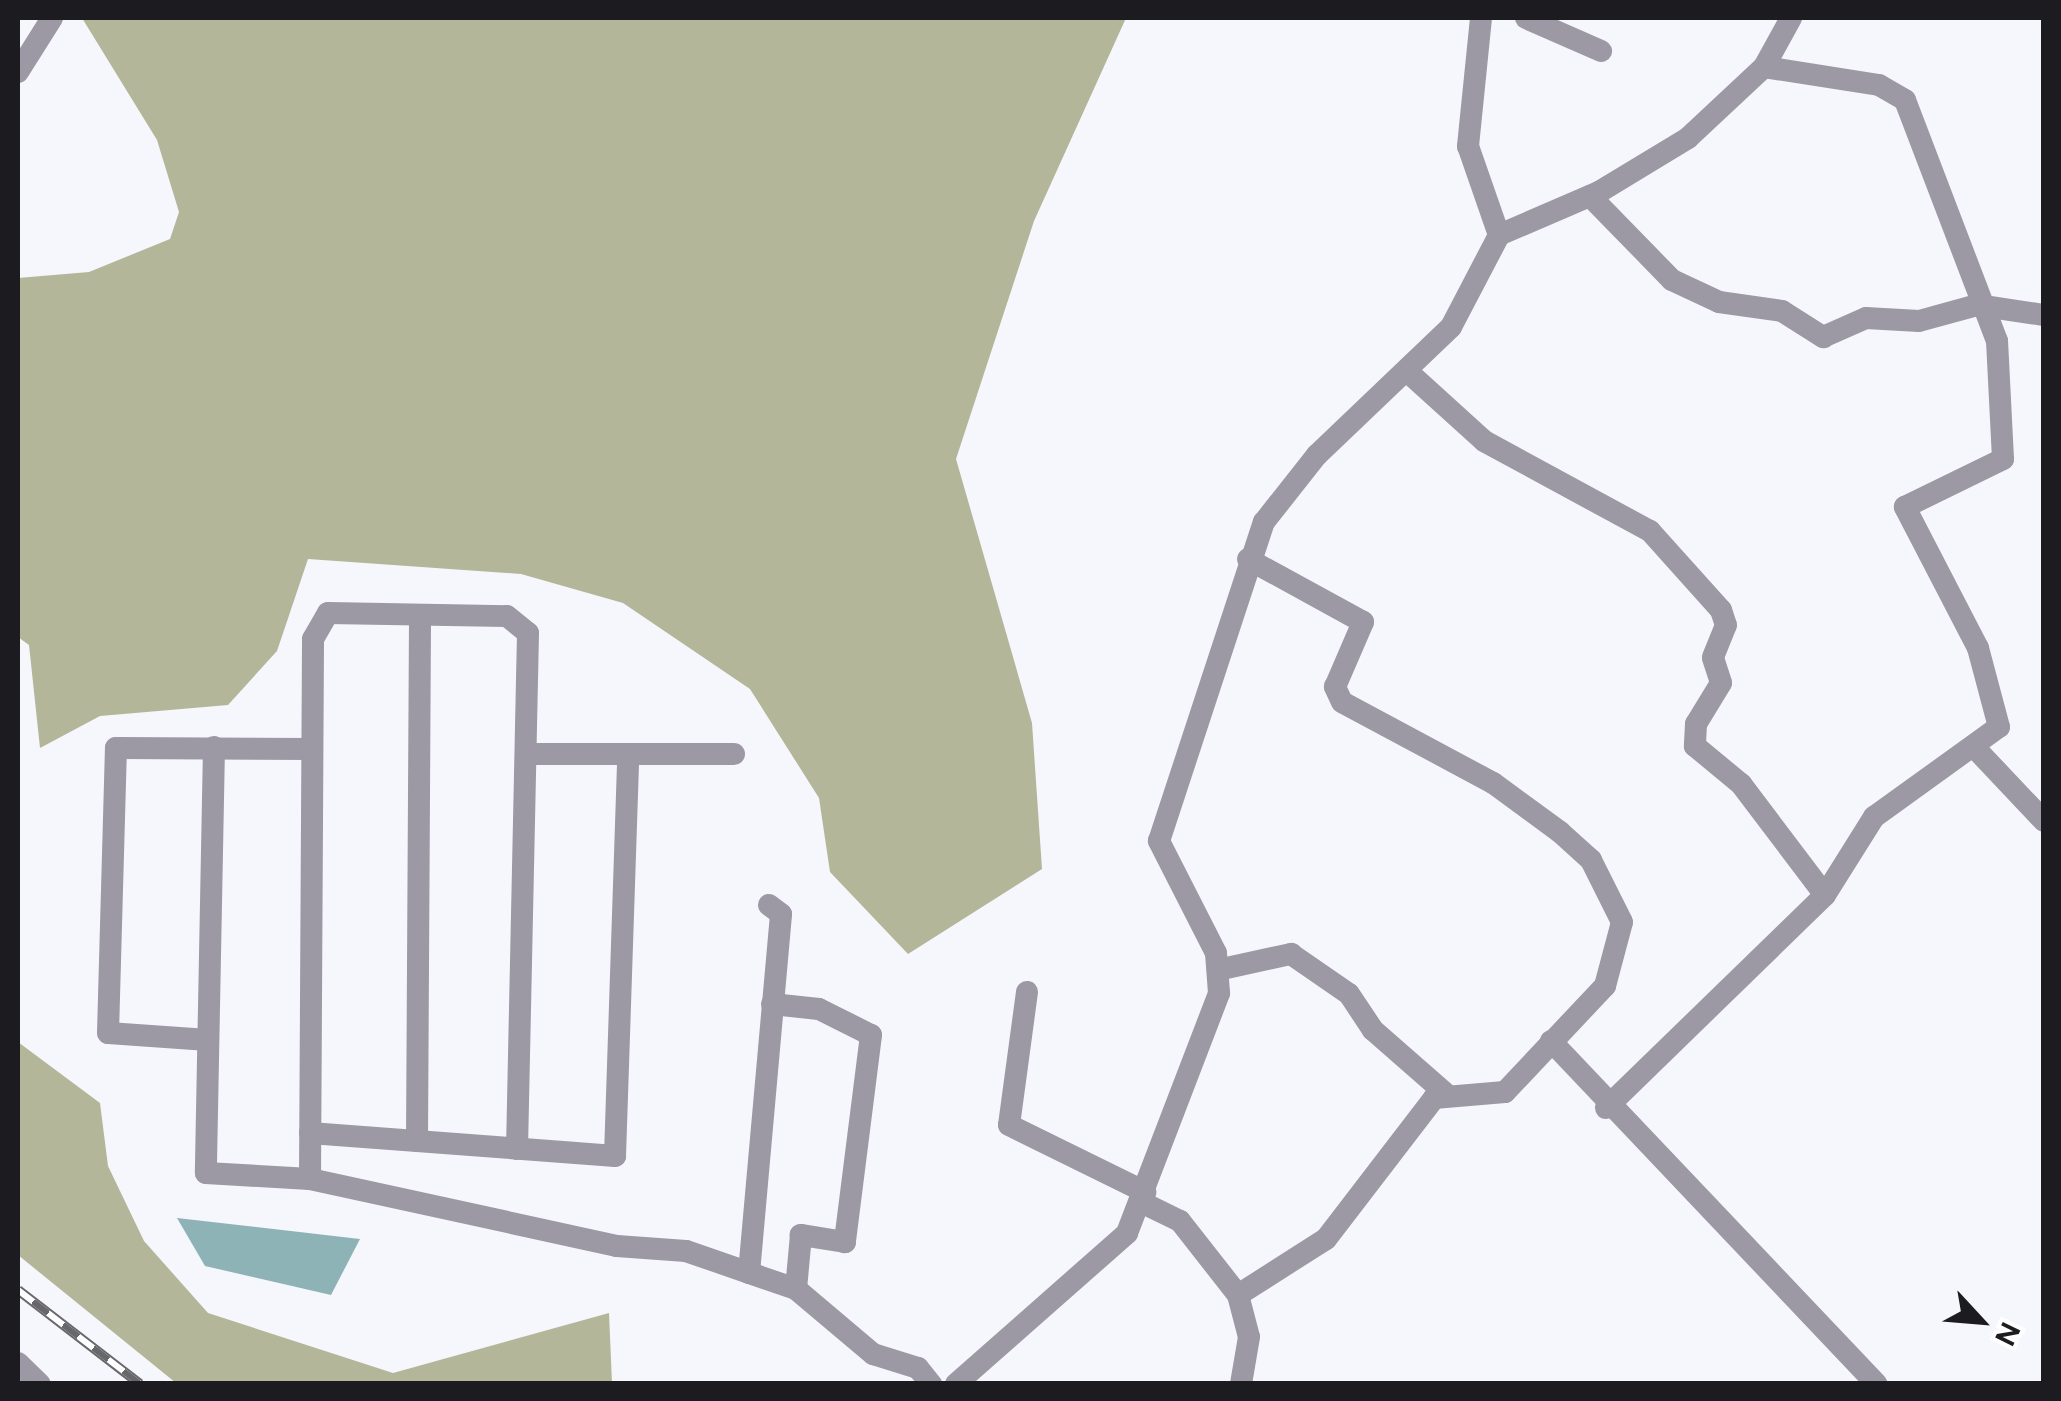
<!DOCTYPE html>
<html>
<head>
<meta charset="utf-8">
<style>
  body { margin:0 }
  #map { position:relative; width:2061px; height:1401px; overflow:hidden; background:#f6f6fd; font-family:Figtree,sans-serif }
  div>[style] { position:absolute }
  .forest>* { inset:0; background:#b4b699 }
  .water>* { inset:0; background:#8eb3b6 }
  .minor>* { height:22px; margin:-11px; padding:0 11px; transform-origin:11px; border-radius:11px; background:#9c98a4 }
  .rail>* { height:10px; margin-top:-5px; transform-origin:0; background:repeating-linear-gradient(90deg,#fff 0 19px,#67676c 0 38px); box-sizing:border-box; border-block:2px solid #67676c }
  span { translate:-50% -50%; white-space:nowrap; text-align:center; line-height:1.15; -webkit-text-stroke:9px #fff; paint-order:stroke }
  .frame { position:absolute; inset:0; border:20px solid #1c1c20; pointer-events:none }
  .north { position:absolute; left:1931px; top:1271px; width:100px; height:100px; -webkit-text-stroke:8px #fff; paint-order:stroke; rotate:116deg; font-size:28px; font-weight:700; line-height:40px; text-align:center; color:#1c1c20 }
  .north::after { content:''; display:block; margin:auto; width:35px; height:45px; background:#1c1c20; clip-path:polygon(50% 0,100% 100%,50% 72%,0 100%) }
</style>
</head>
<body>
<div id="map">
  <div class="forest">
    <i style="clip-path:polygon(82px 18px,1126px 18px,1034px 221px,956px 459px,1032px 723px,1042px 869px,908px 954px,830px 872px,819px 798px,750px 689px,623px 603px,521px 574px,308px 559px,277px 651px,228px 705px,100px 716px,40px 748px,29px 645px,18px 637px,18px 278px,89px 272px,170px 239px,179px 212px,157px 140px)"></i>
    <i style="clip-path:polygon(18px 1042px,100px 1103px,108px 1166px,144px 1241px,208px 1313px,393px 1373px,609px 1313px,612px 1383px,176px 1383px,18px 1255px)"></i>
  </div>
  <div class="water">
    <i style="clip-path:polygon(177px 1218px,360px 1239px,331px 1295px,205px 1266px)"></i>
  </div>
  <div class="minor">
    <i style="left:1481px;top:18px;width:129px;rotate:95.8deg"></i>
    <i style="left:1468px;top:146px;width:94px;rotate:70.8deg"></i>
    <i style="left:1526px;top:18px;width:82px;rotate:23.7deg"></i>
    <i style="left:18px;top:72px;width:64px;rotate:-57.8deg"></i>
    <i style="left:1590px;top:196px;width:117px;rotate:45.7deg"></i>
    <i style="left:1672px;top:280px;width:52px;rotate:25.1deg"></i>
    <i style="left:1719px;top:302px;width:64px;rotate:8.1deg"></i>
    <i style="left:1782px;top:311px;width:49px;rotate:32.4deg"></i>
    <i style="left:1823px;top:337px;width:47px;rotate:-23.8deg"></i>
    <i style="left:1866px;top:318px;width:53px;rotate:3.2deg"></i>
    <i style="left:1919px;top:321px;width:60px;rotate:-15.4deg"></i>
    <i style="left:1977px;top:305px;width:68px;rotate:8.5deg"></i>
    <i style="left:1408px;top:372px;width:103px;rotate:42.2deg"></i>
    <i style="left:1484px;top:441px;width:189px;rotate:28.5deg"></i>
    <i style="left:1650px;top:531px;width:106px;rotate:48.1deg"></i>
    <i style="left:1721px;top:610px;width:16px;rotate:72deg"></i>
    <i style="left:1726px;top:625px;width:35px;rotate:112deg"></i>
    <i style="left:1713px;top:658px;width:26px;rotate:72deg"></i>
    <i style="left:1721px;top:683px;width:48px;rotate:121.4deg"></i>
    <i style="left:1696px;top:724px;width:22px;rotate:93deg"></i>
    <i style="left:1695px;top:746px;width:60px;rotate:39.6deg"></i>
    <i style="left:1741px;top:784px;width:139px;rotate:52.9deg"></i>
    <i style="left:214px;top:747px;width:426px;rotate:91.1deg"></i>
    <i style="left:206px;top:1173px;width:104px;rotate:3.3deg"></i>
    <i style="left:310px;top:1179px;width:314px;rotate:12.3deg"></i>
    <i style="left:617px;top:1246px;width:69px;rotate:4.1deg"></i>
    <i style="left:686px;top:1251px;width:116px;rotate:19.1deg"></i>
    <i style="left:796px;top:1289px;width:101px;rotate:40.2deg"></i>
    <i style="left:873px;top:1354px;width:47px;rotate:17.3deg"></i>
    <i style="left:918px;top:1368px;width:21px;rotate:51deg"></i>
    <i style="left:1975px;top:748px;width:100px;rotate:46.6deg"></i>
    <i style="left:528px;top:754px;width:206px"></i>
    <i style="left:1222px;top:969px;width:71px;rotate:-12.3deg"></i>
    <i style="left:1291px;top:954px;width:70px;rotate:34.6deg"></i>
    <i style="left:1349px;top:994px;width:43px;rotate:56.3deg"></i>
    <i style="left:1373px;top:1030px;width:96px;rotate:41.2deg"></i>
    <i style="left:1027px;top:992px;width:134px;rotate:97.7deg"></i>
    <i style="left:1009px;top:1125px;width:152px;rotate:26.2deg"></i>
    <i style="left:772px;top:1004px;width:47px;rotate:6.1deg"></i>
    <i style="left:819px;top:1009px;width:58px;rotate:26.6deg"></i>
    <i style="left:871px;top:1035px;width:209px;rotate:97.2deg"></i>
    <i style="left:845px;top:1242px;width:45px;rotate:-171deg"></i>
    <i style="left:801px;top:1235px;width:54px;rotate:95.3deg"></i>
    <i style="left:208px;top:1040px;width:100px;rotate:-176deg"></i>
    <i style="left:108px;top:1033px;width:285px;rotate:-88.4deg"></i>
    <i style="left:116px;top:748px;width:195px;rotate:0.3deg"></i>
    <i style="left:1551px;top:1041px;width:473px;rotate:46.5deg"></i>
    <i style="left:1606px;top:1108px;width:305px;rotate:-44.2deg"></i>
    <i style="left:1825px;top:895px;width:92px;rotate:-57.9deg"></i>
    <i style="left:1874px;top:817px;width:154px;rotate:-35.8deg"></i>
    <i style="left:1999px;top:727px;width:82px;rotate:-104.9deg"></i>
    <i style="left:1978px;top:648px;width:159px;rotate:-117.4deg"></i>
    <i style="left:1905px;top:507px;width:109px;rotate:-26.1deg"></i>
    <i style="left:2003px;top:459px;width:118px;rotate:-92.9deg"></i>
    <i style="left:1997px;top:341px;width:258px;rotate:-110.9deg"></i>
    <i style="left:1905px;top:100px;width:30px;rotate:-150deg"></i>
    <i style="left:1879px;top:85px;width:116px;rotate:-171.1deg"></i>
    <i style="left:310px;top:1133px;width:306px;rotate:4.3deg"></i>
    <i style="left:615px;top:1156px;width:401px;rotate:-88.1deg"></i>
    <i style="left:417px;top:1141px;width:525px;rotate:-89.67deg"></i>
    <i style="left:310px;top:1179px;width:540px;rotate:-89.68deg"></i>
    <i style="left:313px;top:639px;width:30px;rotate:-60deg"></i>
    <i style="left:328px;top:613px;width:179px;rotate:1deg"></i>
    <i style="left:507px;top:616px;width:27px;rotate:39deg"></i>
    <i style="left:528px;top:633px;width:516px;rotate:91.22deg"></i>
    <i style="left:1141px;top:1202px;width:43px;rotate:26deg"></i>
    <i style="left:1180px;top:1221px;width:94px;rotate:51.9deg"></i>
    <i style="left:1238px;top:1295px;width:43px;rotate:75.3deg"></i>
    <i style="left:1249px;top:1337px;width:48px;rotate:99.7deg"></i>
    <i style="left:749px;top:1273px;width:360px;rotate:-84.9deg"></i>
    <i style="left:781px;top:914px;width:15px;rotate:-143deg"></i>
    <i style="left:1238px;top:1295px;width:104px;rotate:-32.5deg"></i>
    <i style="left:1326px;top:1239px;width:178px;rotate:-52.5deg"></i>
    <i style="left:1434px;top:1098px;width:71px;rotate:-4.8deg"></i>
    <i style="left:1505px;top:1092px;width:146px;rotate:-46.7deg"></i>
    <i style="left:1605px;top:986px;width:66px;rotate:-75.1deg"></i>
    <i style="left:1622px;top:922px;width:69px;rotate:-116.6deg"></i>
    <i style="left:1591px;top:860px;width:42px;rotate:-137.9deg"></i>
    <i style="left:1560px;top:832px;width:83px;rotate:-143.8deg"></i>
    <i style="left:1493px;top:783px;width:171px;rotate:-151.8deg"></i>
    <i style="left:1342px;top:702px;width:17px;rotate:-115deg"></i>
    <i style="left:1335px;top:687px;width:71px;rotate:-66.7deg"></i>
    <i style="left:1363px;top:622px;width:131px;rotate:-151.3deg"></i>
    <i style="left:18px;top:1363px;width:30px;rotate:44deg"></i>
    <i style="left:956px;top:1384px;width:228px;rotate:-41.4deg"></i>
    <i style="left:1127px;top:1233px;width:257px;rotate:-69deg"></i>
    <i style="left:1219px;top:993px;width:40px;rotate:-94.3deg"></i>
    <i style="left:1216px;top:953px;width:126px;rotate:-117deg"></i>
    <i style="left:1159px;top:841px;width:336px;rotate:-71.8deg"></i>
    <i style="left:1264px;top:522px;width:85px;rotate:-51.7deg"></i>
    <i style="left:1317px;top:455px;width:185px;rotate:-43.7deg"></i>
    <i style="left:1451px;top:327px;width:104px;rotate:-62.4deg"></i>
    <i style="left:1499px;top:235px;width:109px;rotate:-23.3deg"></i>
    <i style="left:1599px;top:192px;width:104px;rotate:-31.2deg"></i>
    <i style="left:1688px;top:138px;width:104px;rotate:-43.1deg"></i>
    <i style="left:1764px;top:67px;width:56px;rotate:-61.1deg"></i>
  </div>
  <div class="rail">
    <i style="left:18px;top:1290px;width:154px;rotate:37.6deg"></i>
  </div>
  <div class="frame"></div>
  <div class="north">N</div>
</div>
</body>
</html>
